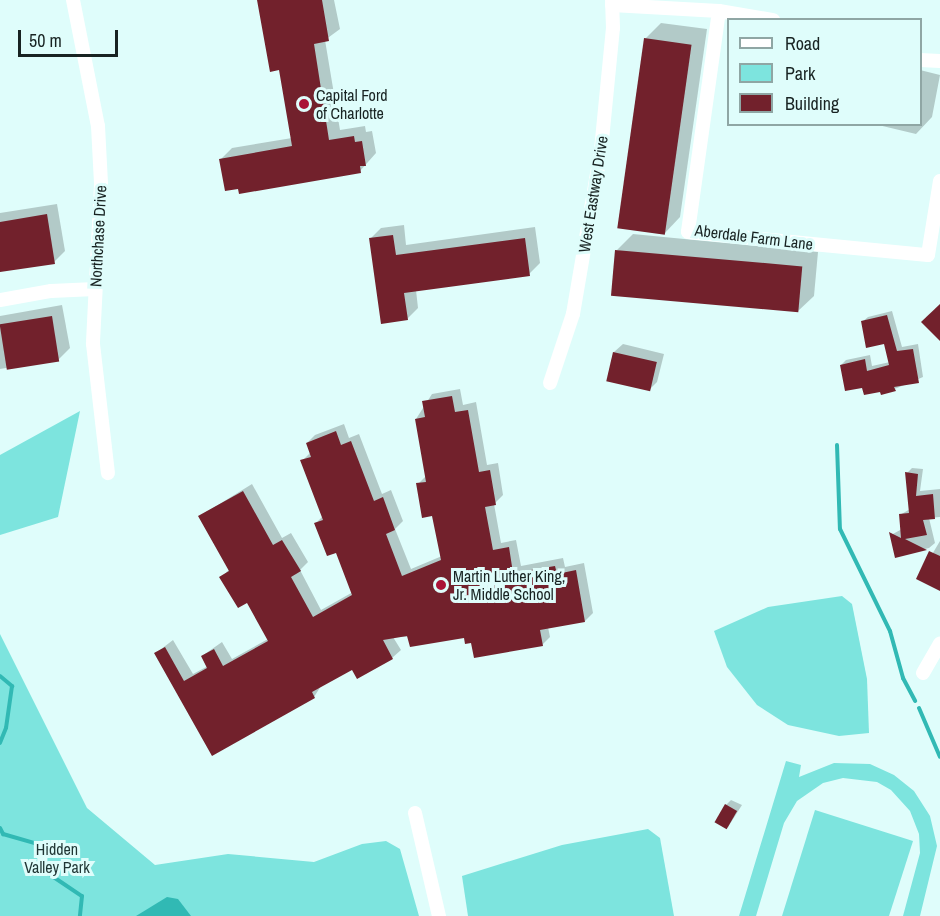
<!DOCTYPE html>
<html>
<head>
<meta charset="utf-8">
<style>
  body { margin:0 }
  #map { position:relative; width:940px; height:916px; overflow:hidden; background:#dffdfb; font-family:"Archivo Narrow",sans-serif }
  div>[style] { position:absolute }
  .green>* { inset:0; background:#7de4de }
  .water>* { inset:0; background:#31b9b4 }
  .shadow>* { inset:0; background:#0003 }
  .stream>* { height:4px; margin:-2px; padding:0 2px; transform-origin:2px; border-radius:2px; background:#31b9b4 }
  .building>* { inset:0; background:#72212c; transform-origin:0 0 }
  .street>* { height:14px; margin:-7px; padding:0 7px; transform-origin:7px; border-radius:7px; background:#fff }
  .dots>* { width:16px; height:16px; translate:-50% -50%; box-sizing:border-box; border:3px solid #dffdfb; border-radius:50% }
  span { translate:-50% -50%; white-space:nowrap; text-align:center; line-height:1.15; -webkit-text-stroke:6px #dffdfb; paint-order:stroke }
  .poi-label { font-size:16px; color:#182322 }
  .left { translate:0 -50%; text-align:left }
  .street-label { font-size:16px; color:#182322 }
  .park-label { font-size:16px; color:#1f3534 }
  .legend { position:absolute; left:727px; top:18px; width:195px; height:108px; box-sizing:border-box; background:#dffdfb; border:2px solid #8fa6a4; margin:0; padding:8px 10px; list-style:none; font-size:18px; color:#182322 }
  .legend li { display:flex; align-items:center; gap:12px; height:30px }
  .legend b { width:30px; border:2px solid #8fa6a4 }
  .scale { position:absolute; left:18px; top:30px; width:100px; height:27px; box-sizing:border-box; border:3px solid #182322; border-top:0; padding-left:8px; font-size:18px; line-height:21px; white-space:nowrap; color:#182322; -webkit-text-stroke:4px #dffdfb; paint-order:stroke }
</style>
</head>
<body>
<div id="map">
  <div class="green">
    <i style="clip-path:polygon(80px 411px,58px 517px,0 535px,0 455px)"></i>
    <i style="clip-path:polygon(842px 596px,852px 604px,867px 679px,869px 733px,839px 736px,788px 725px,757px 705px,727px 667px,714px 631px,768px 607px)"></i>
    <i style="clip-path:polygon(0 634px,87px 808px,155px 865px,228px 854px,314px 862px,362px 844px,386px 841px,400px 849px,419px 916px,0 916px)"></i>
    <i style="clip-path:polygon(786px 761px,801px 765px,799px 777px,834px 763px,870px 764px,894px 775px,914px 791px,930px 816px,937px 846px,920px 916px,903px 916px,920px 853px,919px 834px,910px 811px,891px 790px,877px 782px,843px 778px,823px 783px,797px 801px,784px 823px,756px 916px,739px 916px)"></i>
    <i style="clip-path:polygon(815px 810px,913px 841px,889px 916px,782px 916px)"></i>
    <i style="clip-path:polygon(648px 829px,660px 838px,674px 916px,468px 916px,462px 876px,562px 845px)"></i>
  </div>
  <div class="water">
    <i style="clip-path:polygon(167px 897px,178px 899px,191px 916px,136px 916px)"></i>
  </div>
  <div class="shadow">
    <i style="clip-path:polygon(259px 0,334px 0,340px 29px,325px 40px,340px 130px,365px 126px,366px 132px,372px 131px,376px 153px,360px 171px,221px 159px,232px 148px,292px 138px,280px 69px)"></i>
    <i style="clip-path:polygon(661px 23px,707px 29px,680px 217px,664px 234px,645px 39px)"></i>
    <i style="clip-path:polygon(920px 70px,940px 75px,932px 117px,916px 134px,874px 124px,920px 124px)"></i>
    <i style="clip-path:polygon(57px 204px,65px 251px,54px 262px,0 271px,0 213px)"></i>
    <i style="clip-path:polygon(404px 225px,406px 245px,535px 227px,540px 263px,529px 274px,416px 290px,418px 308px,407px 319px,370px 239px,381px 228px)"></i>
    <i style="clip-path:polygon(633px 234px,818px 252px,814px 296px,797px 312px,617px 250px)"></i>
    <i style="clip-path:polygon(62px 305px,70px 348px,59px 359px,0 369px,0 316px)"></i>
    <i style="clip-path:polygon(892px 311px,902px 347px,918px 344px,923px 377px,897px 388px,892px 380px,897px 388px,882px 393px,863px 386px,841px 365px,846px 360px,870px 355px,872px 366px,890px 362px,885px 342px,862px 322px,868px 317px)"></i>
    <i style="clip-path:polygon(623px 344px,664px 354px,657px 382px,649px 390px,608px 380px,614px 352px)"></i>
    <i style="clip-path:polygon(460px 389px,463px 405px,476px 402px,487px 465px,498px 463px,503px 495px,494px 504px,501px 543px,516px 540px,521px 566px,563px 558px,565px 567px,584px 563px,593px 613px,585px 621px,548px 627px,550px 637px,542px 645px,472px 641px,465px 636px,393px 637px,401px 650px,392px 658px,357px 677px,352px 668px,321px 686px,314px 697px,212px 754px,156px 653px,173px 640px,193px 674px,208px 666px,202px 656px,222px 642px,232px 659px,268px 639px,248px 601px,221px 577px,230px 569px,200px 516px,252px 484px,282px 538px,291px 533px,308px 562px,300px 570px,321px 610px,353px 592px,337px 551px,316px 523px,323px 516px,302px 461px,311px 452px,307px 443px,315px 435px,344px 424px,349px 438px,359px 434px,382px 494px,391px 490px,403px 521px,395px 529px,411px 569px,442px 556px,434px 514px,418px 484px,427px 475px,416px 419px,432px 394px)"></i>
    <i style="clip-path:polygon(912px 468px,923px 469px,920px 491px,940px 489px,940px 517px,929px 518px,935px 543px,929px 548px,896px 556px,891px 535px,902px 529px,900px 515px,910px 509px,907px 473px)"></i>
    <i style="clip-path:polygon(940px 541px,940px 589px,918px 578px)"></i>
    <i style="clip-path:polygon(731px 800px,742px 805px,728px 827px,726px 805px)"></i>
  </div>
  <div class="stream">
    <i style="left:837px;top:445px;width:84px;rotate:88deg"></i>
    <i style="left:840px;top:529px;width:114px;rotate:63.9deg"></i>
    <i style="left:890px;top:631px;width:49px;rotate:74.5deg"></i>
    <i style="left:903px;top:678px;width:26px;rotate:62deg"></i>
    <i style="left:0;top:676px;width:16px;rotate:40deg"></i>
    <i style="left:12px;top:686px;width:42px;rotate:98.1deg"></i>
    <i style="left:6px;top:728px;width:16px;rotate:112deg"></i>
    <i style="left:919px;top:708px;width:53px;rotate:66.8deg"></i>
    <i style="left:0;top:828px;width:7px;rotate:63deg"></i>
    <i style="left:3px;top:834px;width:33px;rotate:16deg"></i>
    <i style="left:35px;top:843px;width:37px;rotate:63deg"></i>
    <i style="left:52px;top:876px;width:36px;rotate:34deg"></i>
    <i style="left:82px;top:896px;width:20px;rotate:96deg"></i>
  </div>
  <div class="building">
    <i style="clip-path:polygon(257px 0,322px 0,329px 41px,314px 44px,329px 140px,354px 136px,355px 142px,362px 141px,366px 166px,360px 166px,361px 173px,239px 194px,238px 189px,225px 191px,219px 159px,292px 146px,279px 70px,270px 72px)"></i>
    <i style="left:644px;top:38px;width:48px;height:192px;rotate:8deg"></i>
    <i style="clip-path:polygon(47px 214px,55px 264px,0 272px,0 222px)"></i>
    <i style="clip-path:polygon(393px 235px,396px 255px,525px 238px,530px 276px,404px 293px,408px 320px,381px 324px,369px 238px)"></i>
    <i style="left:615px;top:250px;width:188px;height:46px;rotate:5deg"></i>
    <i style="clip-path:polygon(940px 304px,940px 341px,921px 322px)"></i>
    <i style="clip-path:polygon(887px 315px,897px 351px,913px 349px,919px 383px,894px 387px,896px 391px,881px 395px,880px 392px,864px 395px,862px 388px,845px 391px,840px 365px,865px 359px,867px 371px,889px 365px,884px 344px,866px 348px,861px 321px)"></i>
    <i style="left:52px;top:316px;width:46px;height:53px;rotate:81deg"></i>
    <i style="left:613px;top:352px;width:45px;height:30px;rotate:13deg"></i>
    <i style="clip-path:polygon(452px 396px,455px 412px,468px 410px,479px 472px,490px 470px,496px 505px,485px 507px,493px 550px,509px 547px,513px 573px,555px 566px,557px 574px,576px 570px,585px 622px,540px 630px,543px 646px,474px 658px,471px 643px,465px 644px,464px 638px,410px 647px,407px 636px,383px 640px,393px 659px,357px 679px,352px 670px,312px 692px,315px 698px,212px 756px,154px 653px,165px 647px,184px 681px,207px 668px,201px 656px,214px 649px,223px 666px,268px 641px,247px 603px,238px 608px,219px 577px,229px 571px,198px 516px,243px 491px,273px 545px,282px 540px,301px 571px,291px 577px,313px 617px,352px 595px,336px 553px,327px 556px,314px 523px,323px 520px,300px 460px,311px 457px,306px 443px,336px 431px,341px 445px,351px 441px,374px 501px,383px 497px,395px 530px,386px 534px,402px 576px,441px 560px,432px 516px,422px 518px,416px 483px,426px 482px,415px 419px,425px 417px,422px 401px)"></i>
    <i style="clip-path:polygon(905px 472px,918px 474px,916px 496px,933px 494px,935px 519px,923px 520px,927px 535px,905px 539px,927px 550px,895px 558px,889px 532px,901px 538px,899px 514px,909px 513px)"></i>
    <i style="clip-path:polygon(929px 551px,940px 556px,940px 591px,916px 579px)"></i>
    <i style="left:725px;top:804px;width:14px;height:21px;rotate:30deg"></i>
  </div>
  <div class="street">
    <i style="left:73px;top:0;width:128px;rotate:78.8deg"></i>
    <i style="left:98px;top:126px;width:58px;rotate:87deg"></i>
    <i style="left:101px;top:184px;width:160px;rotate:92.9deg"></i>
    <i style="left:93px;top:344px;width:130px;rotate:83.4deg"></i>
    <i style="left:612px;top:5px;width:107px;rotate:3.2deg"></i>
    <i style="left:719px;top:11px;width:55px;rotate:9.5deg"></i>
    <i style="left:719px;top:11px;width:223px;rotate:98deg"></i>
    <i style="left:688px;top:232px;width:241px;rotate:5.5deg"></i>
    <i style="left:928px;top:255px;width:75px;rotate:-80.8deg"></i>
    <i style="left:920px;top:60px;width:20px;rotate:3deg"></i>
    <i style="left:0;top:300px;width:52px;rotate:-10deg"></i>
    <i style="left:51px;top:291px;width:44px;rotate:-2.6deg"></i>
    <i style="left:550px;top:383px;width:73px;rotate:-71.6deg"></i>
    <i style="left:573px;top:314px;width:166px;rotate:-80.3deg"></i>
    <i style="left:601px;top:150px;width:123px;rotate:-84.4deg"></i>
    <i style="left:613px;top:28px;width:28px;rotate:-92deg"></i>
    <i style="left:923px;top:673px;width:34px;rotate:-60deg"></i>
    <i style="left:415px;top:813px;width:106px;rotate:76.9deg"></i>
  </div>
  <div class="dots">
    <i style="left:304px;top:104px;background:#aa1337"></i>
    <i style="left:441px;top:585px;background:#aa1337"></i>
  </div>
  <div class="poi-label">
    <span class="left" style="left:316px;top:104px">Capital Ford<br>of Charlotte</span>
    <span class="left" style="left:453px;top:585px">Martin Luther King,<br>Jr. Middle School</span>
  </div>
  <div class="street-label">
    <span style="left:593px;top:194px;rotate:-81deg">West Eastway Drive</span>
    <span style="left:98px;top:236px;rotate:-87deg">Northchase Drive</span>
    <span style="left:754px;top:237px;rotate:7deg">Aberdale Farm Lane</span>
  </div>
  <div class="park-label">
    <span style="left:57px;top:858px">Hidden<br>Valley Park</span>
  </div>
  <ul class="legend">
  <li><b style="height:8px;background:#fff"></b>Road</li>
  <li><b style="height:16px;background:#7de4de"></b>Park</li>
  <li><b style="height:16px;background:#72212c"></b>Building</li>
  </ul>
  <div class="scale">50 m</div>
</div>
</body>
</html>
